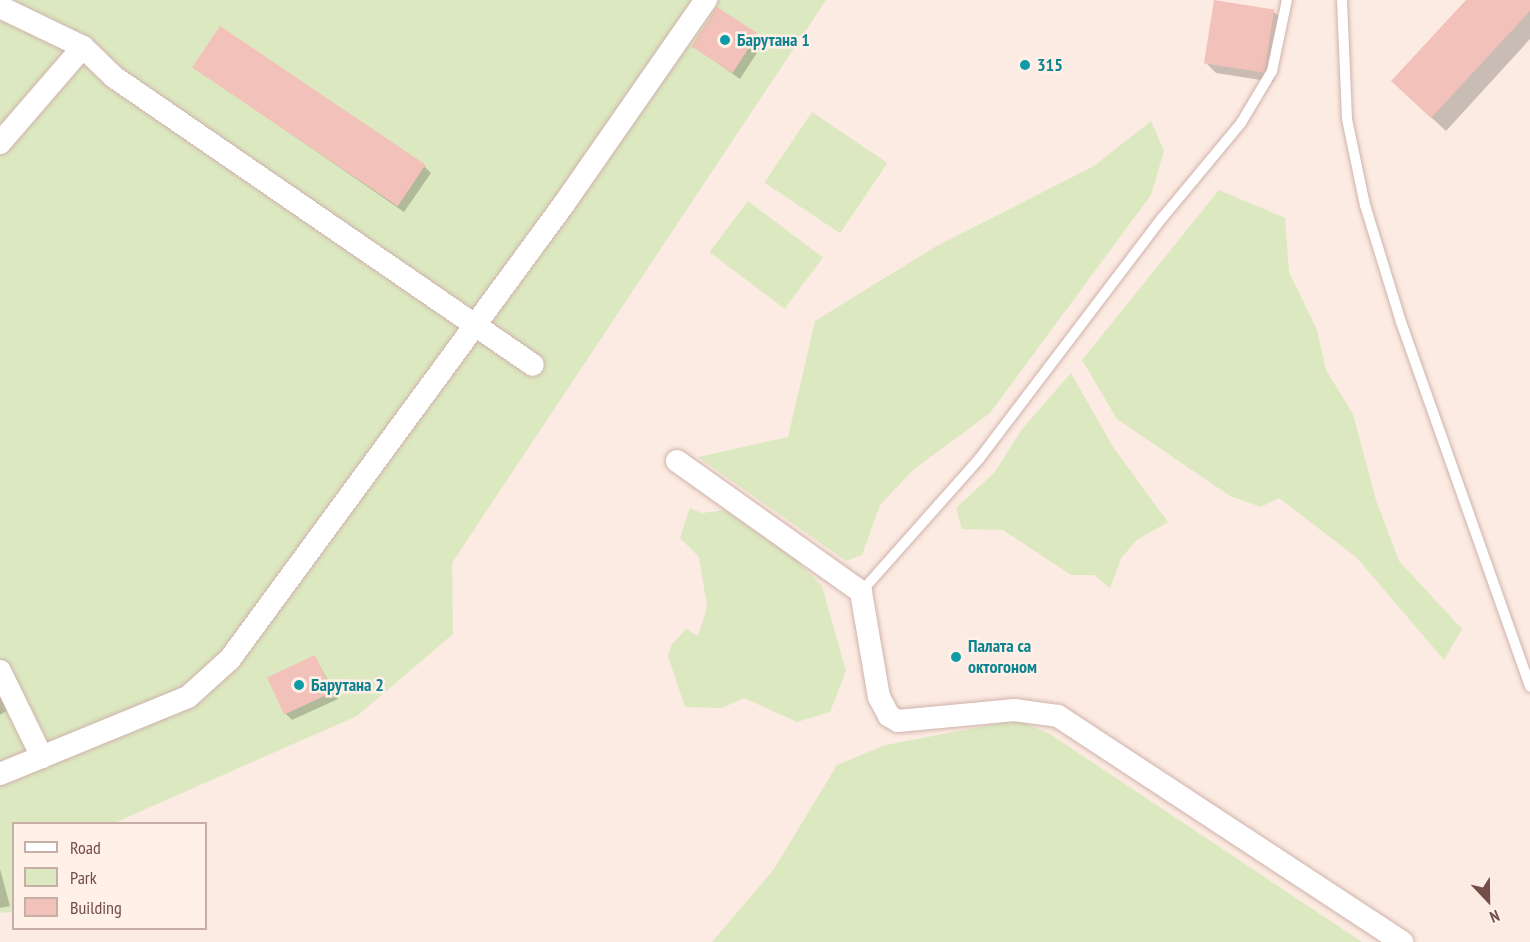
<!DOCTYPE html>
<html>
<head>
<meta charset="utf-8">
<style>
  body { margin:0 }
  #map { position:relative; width:1530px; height:942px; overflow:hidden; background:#fcebe2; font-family:"PT Sans Narrow",sans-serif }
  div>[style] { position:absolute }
  .green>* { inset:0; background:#dce9c0; transform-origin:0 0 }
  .shadow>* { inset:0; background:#0003 }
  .building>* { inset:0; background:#f2c1b9; transform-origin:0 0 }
  .roads { filter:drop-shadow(0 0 2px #cfb2ac) drop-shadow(0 0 2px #cfb2ac) }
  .lane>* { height:10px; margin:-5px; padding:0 5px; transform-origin:5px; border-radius:5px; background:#fff }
  .street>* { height:22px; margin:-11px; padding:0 11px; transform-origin:11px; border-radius:11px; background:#fff }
  .dots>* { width:16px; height:16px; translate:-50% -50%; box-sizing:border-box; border:3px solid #fff0e8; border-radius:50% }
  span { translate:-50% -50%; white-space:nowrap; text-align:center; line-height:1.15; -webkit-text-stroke:5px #fff0e8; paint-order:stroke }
  .culture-label { font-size:18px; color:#0d838f; font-weight:700 }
  .left { translate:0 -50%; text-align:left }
  .legend { position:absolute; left:12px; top:822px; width:195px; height:108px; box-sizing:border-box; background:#fff0e8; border:2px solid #c7afa8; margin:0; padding:8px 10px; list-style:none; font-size:18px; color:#734d48 }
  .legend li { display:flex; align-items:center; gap:12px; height:30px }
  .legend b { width:30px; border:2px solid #c7afa8 }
  .north { position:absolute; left:1458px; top:870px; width:60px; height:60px; -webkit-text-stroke:4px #fff0e8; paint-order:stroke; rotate:158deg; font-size:16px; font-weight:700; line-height:24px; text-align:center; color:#734d48 }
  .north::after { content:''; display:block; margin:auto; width:21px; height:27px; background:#734d48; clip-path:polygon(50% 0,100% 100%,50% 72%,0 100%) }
</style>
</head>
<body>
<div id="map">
  <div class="green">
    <i style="clip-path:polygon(0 0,826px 0,452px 563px,453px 634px,357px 716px,114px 823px,14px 824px,13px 912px,0 913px)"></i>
    <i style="left:812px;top:112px;width:91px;height:85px;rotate:34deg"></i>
    <i style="clip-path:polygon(1151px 121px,1164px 151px,1151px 195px,990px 413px,913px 470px,880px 505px,862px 555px,846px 561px,698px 457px,788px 437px,815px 321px,935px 247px,1094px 166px)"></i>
    <i style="clip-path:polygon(1219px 190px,1285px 218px,1289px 272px,1317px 330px,1326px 370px,1353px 414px,1376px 500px,1399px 561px,1462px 629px,1444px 660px,1357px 558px,1279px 498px,1261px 507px,1230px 496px,1117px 419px,1082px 360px)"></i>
    <i style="left:748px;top:201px;width:94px;height:64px;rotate:37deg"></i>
    <i style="clip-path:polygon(1071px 373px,1113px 447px,1168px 522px,1137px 540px,1122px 557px,1110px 588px,1094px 575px,1071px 575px,1003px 530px,962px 529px,956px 508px,995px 472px,1022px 429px)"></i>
    <i style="clip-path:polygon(690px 508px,702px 513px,725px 510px,794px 558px,822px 586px,846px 671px,830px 712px,797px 722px,744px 698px,722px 708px,685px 707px,668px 656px,672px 644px,686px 629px,698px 636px,707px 607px,699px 557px,680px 538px)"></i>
    <i style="clip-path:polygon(1017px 720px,1050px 734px,1362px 942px,712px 942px,774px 869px,837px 765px,885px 745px)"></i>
  </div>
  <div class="shadow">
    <i style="clip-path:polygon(1468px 0,1530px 0,1530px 39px,1446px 131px,1407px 95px)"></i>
    <i style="clip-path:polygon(1273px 11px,1284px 21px,1274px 82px,1216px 73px,1205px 62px)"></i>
    <i style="clip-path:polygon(757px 35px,764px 42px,740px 79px,693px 46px)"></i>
    <i style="clip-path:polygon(194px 67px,424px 166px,431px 173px,404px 212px)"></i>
    <i style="clip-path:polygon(315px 657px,338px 699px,292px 720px,285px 713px)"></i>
    <i style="clip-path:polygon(0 695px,8px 710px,0 715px)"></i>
    <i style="clip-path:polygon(0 869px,10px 906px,0 908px)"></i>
  </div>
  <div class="building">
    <i style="left:1214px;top:0;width:61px;height:64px;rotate:9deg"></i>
    <i style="clip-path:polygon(1466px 0,1530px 0,1530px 11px,1431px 118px,1391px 81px)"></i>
    <i style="left:717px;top:7px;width:49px;height:47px;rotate:33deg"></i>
    <i style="left:220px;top:26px;width:248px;height:50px;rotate:34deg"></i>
    <i style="left:315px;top:655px;width:41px;height:53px;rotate:65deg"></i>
  </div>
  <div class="roads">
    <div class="lane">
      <i style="left:1342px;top:0;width:119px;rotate:87.6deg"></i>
      <i style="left:1347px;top:119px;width:88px;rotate:78.2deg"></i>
      <i style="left:1365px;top:205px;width:122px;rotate:72.9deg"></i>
      <i style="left:1401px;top:322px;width:387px;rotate:70.5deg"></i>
      <i style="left:861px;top:592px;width:178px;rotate:-48.4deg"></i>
      <i style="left:979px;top:459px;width:304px;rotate:-52.8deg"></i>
      <i style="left:1163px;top:217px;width:122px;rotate:-50.3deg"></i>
      <i style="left:1241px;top:123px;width:61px;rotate:-59.2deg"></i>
      <i style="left:1272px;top:71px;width:73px;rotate:-78.1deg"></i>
    </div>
    <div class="street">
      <i style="left:0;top:7px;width:92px;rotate:25.7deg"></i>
      <i style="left:83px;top:47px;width:43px;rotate:44.1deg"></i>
      <i style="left:114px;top:77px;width:508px;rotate:34.5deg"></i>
      <i style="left:0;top:143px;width:127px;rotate:-49.2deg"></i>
      <i style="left:677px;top:461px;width:226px;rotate:35.4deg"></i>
      <i style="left:861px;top:592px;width:107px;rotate:80.3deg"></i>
      <i style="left:879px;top:697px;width:21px;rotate:62deg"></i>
      <i style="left:889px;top:716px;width:10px;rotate:29deg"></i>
      <i style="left:898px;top:721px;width:117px;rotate:-5.4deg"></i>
      <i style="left:1014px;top:710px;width:44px;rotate:7.8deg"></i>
      <i style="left:1058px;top:716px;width:412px;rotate:33.3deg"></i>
      <i style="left:0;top:671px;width:96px;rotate:64deg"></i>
      <i style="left:0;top:774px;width:203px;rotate:-22.3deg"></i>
      <i style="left:188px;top:697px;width:57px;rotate:-42.1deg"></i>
      <i style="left:230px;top:659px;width:564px;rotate:-53.72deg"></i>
      <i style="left:564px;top:204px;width:249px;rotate:-55.2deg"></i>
    </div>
  </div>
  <div class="dots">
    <i style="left:725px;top:40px;background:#0f9aa8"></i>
    <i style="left:1025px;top:65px;background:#0f9aa8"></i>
    <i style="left:956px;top:657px;background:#0f9aa8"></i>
    <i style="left:299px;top:685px;background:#0f9aa8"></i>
  </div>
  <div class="culture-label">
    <span class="left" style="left:737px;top:40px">Барутана 1</span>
    <span class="left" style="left:1037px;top:65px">315</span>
    <span class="left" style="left:968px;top:657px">Палата са<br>октогоном</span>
    <span class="left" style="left:311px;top:685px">Барутана 2</span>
  </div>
  <ul class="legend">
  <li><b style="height:8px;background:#fff"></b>Road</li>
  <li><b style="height:16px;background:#dce9c0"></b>Park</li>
  <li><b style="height:16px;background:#f2c1b9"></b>Building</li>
  </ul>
  <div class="north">N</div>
</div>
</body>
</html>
